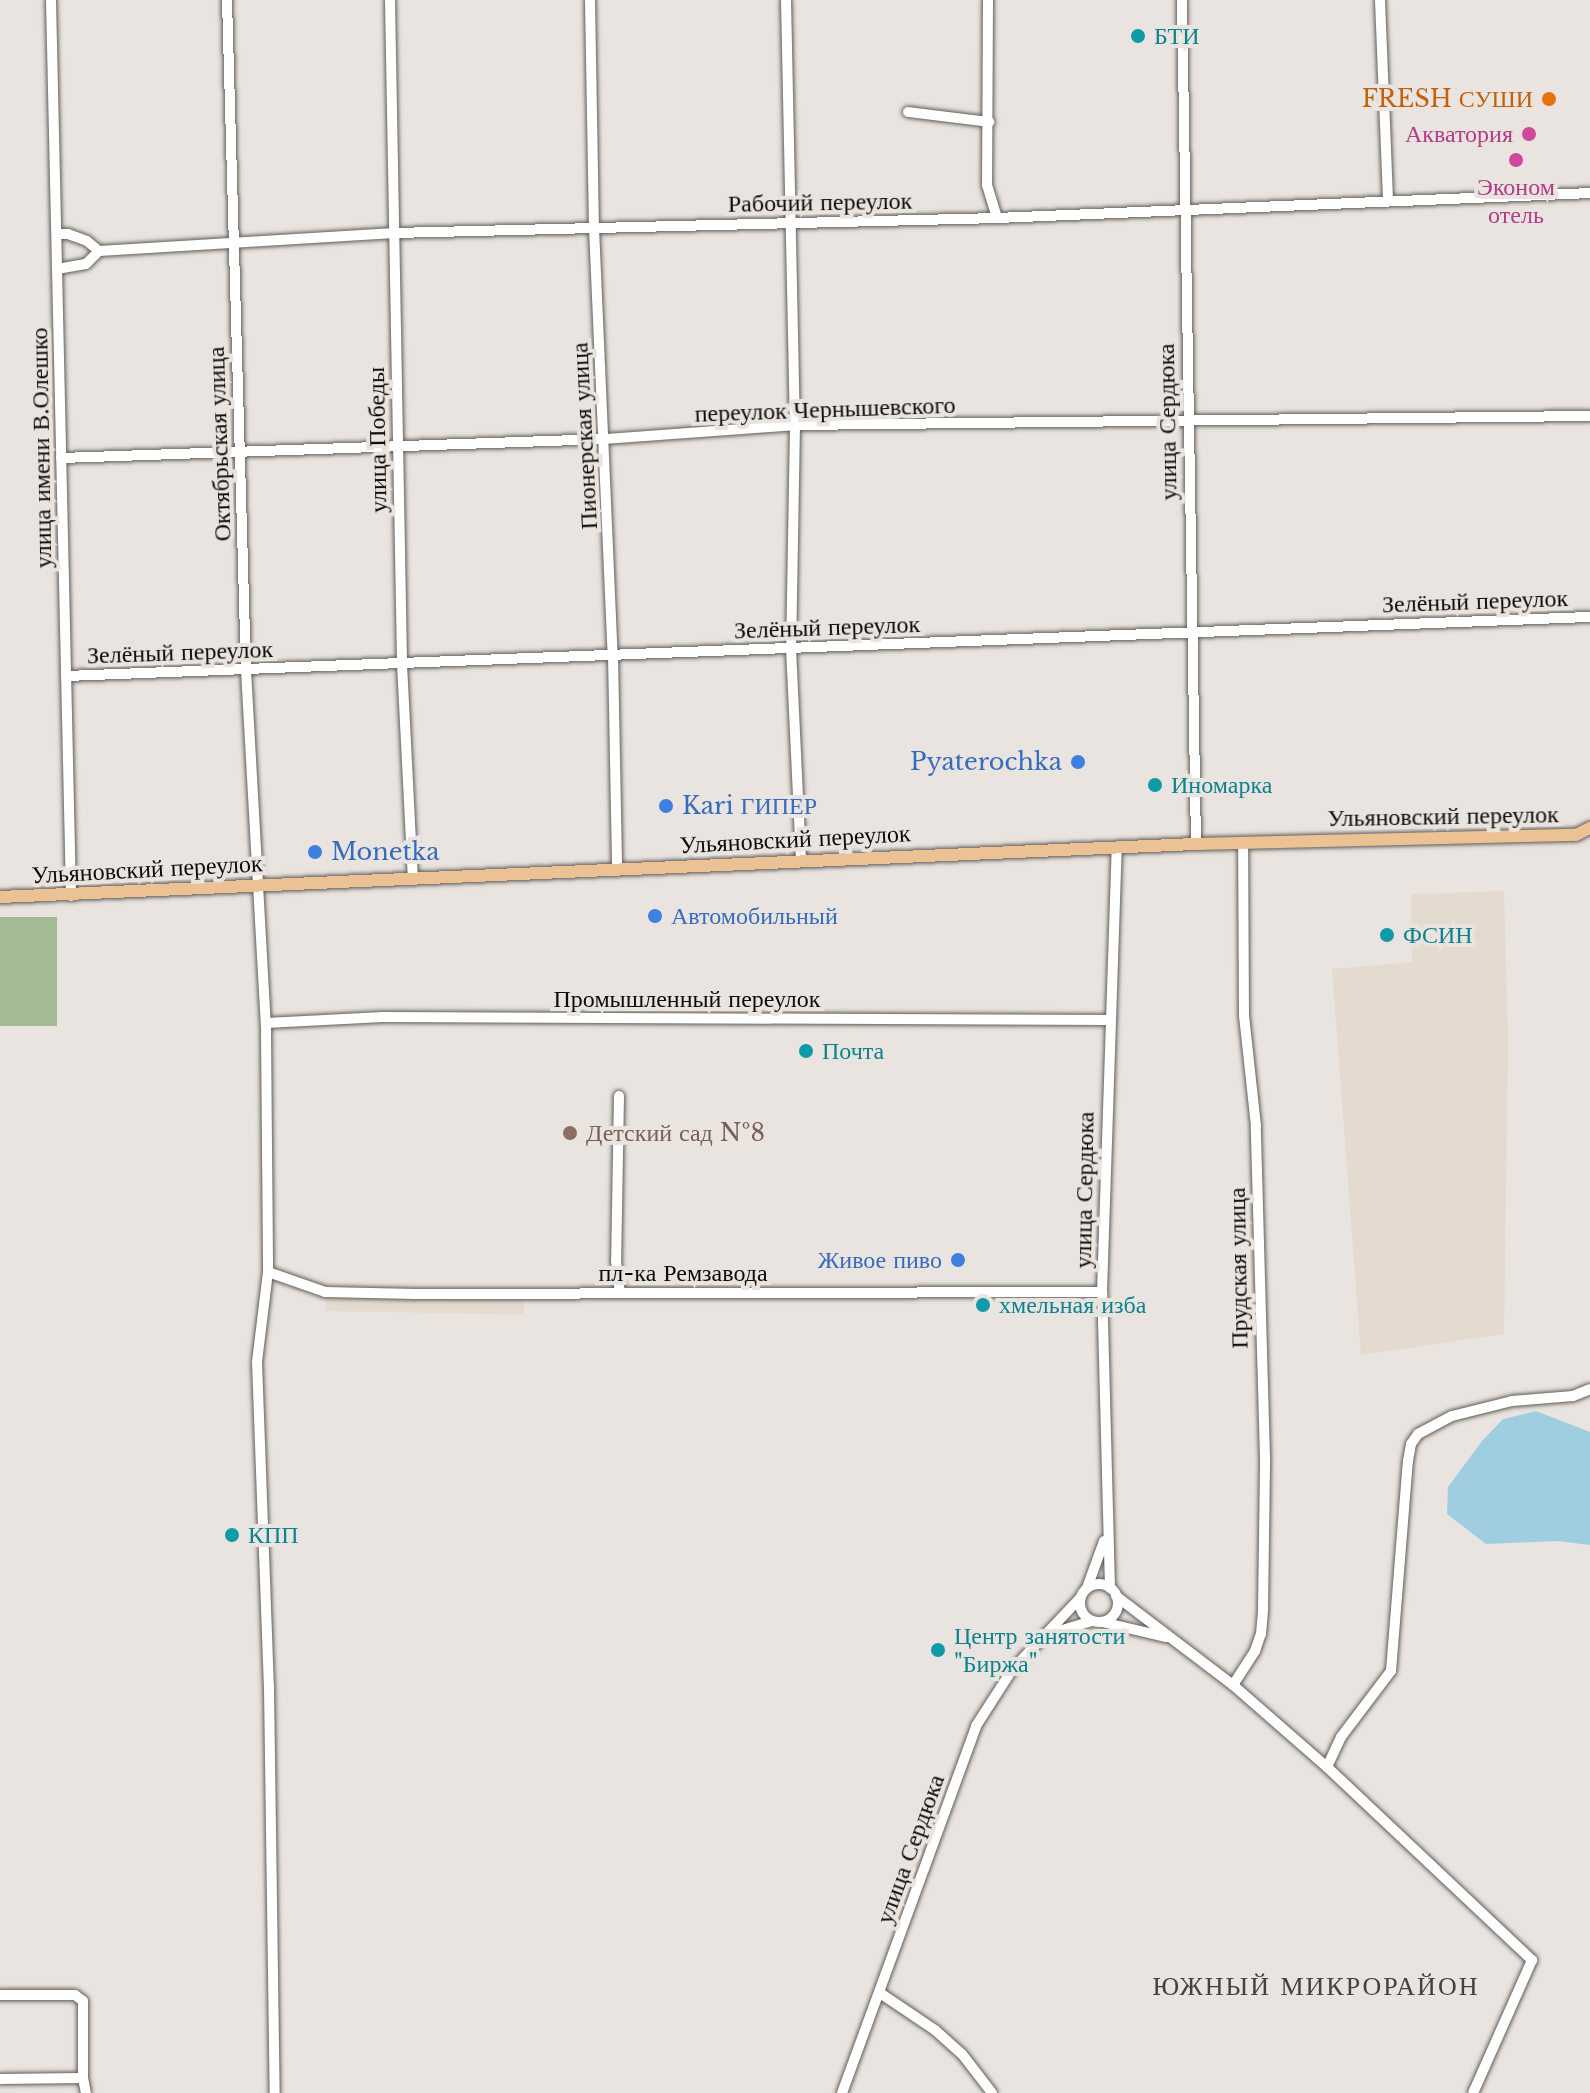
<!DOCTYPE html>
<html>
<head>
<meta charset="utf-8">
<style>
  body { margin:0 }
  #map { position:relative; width:1590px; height:2093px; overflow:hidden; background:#e9e4df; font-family:"Libre Baskerville",serif }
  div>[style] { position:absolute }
  .built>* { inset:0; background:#e5dacf; transform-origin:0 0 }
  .forest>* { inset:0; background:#a4ba95; transform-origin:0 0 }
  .water>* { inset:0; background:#9fcee1 }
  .roads { filter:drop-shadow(0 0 2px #625d59) drop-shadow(0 0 2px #625d59) }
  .minor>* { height:10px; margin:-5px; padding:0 5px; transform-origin:5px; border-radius:5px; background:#fff }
  .minor>.ring { margin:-5px; padding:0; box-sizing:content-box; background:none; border:10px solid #fff; border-radius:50% }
  .major>* { height:12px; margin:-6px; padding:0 6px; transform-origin:6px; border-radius:6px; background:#ecc294 }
  .dots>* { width:22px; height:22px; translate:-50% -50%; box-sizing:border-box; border:4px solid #e9e4df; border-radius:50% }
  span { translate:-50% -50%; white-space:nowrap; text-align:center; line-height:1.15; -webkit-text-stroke:8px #e9e4df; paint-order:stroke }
  .culture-label { font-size:24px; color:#0d838f }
  .left { translate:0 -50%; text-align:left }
  .food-label { font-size:24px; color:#c56008 }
  .right { translate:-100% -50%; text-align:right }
  .hotel-label { font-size:24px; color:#b23c85 }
  .street-label { font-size:24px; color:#0d0b0a }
  .shop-label { font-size:24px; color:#366cbe }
  .education-label { font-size:24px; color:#785e54 }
  .neighbourhood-label { font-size:26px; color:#45413c; letter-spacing:2px }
</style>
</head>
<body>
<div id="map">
  <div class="built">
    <i style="clip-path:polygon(1504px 891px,1508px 1042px,1504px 1334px,1361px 1355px,1332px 969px,1412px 962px,1411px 894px)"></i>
    <i style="left:326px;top:1297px;width:198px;height:14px;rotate:1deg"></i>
  </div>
  <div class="forest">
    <i style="left:0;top:917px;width:57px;height:109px"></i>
  </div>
  <div class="water">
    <i style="clip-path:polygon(1536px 1411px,1590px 1432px,1590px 1545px,1557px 1541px,1486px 1544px,1447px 1514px,1448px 1487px,1482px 1441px,1503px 1419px)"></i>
  </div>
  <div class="roads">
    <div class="minor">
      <i style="left:51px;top:0;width:896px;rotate:88.72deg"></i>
      <i style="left:227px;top:0;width:670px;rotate:88.38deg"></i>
      <i style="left:246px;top:670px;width:362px;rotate:86.8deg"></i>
      <i style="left:266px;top:1031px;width:241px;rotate:89.5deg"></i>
      <i style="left:268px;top:1272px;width:91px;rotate:97deg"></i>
      <i style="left:257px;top:1362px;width:325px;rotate:87.9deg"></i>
      <i style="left:269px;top:1687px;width:406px;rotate:89.2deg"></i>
      <i style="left:390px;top:0;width:664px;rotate:88.96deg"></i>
      <i style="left:402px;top:664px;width:215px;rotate:87.1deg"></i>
      <i style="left:590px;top:0;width:228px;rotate:89deg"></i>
      <i style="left:594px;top:228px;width:427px;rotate:87.5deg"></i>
      <i style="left:613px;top:655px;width:215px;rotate:88.9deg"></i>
      <i style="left:786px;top:0;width:425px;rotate:88.8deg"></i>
      <i style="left:795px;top:425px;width:223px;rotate:91deg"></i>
      <i style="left:791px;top:648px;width:212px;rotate:87.3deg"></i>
      <i style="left:988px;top:0;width:185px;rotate:90.3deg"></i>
      <i style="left:987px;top:185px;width:34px;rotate:73deg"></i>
      <i style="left:1182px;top:0;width:844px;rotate:89.05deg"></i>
      <i style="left:1380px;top:0;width:200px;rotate:87.7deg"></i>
      <i style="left:908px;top:112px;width:82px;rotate:7deg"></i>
      <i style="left:57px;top:234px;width:11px"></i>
      <i style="left:68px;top:234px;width:20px;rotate:20deg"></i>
      <i style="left:87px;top:241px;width:16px;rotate:40deg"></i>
      <i style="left:99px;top:251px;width:296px;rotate:-3.5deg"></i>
      <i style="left:394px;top:233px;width:603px;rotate:-1.42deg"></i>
      <i style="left:997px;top:218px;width:594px;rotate:-2.41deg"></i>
      <i style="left:57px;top:269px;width:29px;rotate:-10deg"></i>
      <i style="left:86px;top:264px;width:18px;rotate:-45deg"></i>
      <i style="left:61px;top:458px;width:544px;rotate:-2deg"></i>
      <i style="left:605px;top:439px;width:191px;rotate:-4.2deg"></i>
      <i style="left:795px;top:425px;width:795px;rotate:-0.65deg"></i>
      <i style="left:66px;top:676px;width:1525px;rotate:-2.22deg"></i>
      <i style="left:266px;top:1023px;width:117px;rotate:-2.9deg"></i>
      <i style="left:383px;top:1017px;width:725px;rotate:0.24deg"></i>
      <i style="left:619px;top:1096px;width:165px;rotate:91deg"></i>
      <i style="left:616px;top:1261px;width:31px;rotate:83deg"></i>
      <i style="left:268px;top:1272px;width:60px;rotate:19.3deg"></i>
      <i style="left:325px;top:1292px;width:91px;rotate:1.3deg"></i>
      <i style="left:416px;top:1294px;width:686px;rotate:-0.17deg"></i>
      <i class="ring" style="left:1080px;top:1584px;width:28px;height:28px"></i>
      <i style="left:1087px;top:1588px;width:50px;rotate:-70.1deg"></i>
      <i style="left:1110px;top:1588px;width:296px;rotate:-91.5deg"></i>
      <i style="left:1102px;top:1292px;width:445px;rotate:-88.1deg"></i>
      <i style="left:1116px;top:1596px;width:147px;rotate:37.3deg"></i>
      <i style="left:1233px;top:1685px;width:125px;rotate:41.1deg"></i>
      <i style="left:1327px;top:1767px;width:282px;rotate:43.3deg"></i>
      <i style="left:1532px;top:1960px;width:145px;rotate:113.9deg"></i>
      <i style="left:1102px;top:1622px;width:66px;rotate:13.2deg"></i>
      <i style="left:1046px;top:1635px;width:48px;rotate:-16.9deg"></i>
      <i style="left:1233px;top:1685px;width:40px;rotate:-57.1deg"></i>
      <i style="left:1255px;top:1651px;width:18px;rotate:-71deg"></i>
      <i style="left:1261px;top:1634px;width:25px;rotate:-85deg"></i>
      <i style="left:1263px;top:1609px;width:151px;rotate:-89.2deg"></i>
      <i style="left:1265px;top:1458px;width:332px;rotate:-91.6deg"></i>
      <i style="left:1256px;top:1126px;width:112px;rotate:-96.2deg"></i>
      <i style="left:1244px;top:1015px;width:172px;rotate:-90.3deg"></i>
      <i style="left:1327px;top:1767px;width:33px;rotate:-65deg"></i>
      <i style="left:1341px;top:1737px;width:83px;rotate:-52.9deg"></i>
      <i style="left:1391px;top:1671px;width:211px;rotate:-85.4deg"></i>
      <i style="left:1408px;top:1461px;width:17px;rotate:-80deg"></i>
      <i style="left:1411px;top:1444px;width:12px;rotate:-55deg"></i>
      <i style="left:1418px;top:1434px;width:38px;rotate:-28deg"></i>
      <i style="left:1452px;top:1416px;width:62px;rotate:-14deg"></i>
      <i style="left:1512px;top:1401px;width:61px;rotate:-4.7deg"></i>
      <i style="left:1573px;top:1396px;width:18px;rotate:-22deg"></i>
      <i style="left:880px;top:1993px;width:66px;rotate:33.9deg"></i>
      <i style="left:935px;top:2030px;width:36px;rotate:42deg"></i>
      <i style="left:962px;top:2054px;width:49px;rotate:52.4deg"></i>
      <i style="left:0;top:1995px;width:75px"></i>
      <i style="left:75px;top:1995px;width:10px;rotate:37deg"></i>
      <i style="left:83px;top:2001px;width:77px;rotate:90deg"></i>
      <i style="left:0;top:2079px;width:83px;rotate:-0.7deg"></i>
      <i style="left:83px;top:2078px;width:15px;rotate:79deg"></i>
      <i style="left:842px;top:2093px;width:391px;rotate:-69.9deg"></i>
      <i style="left:976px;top:1726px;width:67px;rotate:-57.3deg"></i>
      <i style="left:1012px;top:1670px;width:100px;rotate:-46.6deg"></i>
    </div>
    <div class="major">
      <i style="left:0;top:897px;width:1197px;rotate:-2.54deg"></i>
      <i style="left:1196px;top:844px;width:380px;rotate:-1.4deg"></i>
      <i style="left:1576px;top:835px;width:16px;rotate:-27deg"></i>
    </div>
  </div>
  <div class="dots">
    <i style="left:1138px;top:36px;background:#0f9aa8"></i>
    <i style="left:1549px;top:99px;background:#e8710a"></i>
    <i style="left:1529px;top:134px;background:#d1479c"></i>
    <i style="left:1516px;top:160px;background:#d1479c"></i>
    <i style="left:1078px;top:762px;background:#3f7fe0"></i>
    <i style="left:1155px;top:785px;background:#0f9aa8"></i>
    <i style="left:666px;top:806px;background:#3f7fe0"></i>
    <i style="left:315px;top:852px;background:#3f7fe0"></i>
    <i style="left:655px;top:916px;background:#3f7fe0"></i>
    <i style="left:1387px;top:935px;background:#0f9aa8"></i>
    <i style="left:806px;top:1051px;background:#0f9aa8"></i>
    <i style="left:570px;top:1133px;background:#8d6e63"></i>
    <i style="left:958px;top:1260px;background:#3f7fe0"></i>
    <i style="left:983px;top:1305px;background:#0f9aa8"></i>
    <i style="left:232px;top:1535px;background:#0f9aa8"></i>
    <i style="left:938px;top:1650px;background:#0f9aa8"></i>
  </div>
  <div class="culture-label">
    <span class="left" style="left:1154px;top:36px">БТИ</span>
    <span class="left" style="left:1171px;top:785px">Иномарка</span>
    <span class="left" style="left:1403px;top:935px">ФСИН</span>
    <span class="left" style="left:822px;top:1051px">Почта</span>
    <span class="left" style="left:999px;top:1305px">хмельная изба</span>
    <span class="left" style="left:248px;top:1535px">КПП</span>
    <span class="left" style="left:954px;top:1650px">Центр занятости<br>"Биржа"</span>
  </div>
  <div class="food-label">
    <span class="right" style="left:1533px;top:99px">FRESH СУШИ</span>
  </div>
  <div class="hotel-label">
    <span class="right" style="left:1513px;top:134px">Акватория</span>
    <span style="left:1516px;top:201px">Эконом<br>отель</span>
  </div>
  <div class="street-label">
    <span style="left:820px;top:202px;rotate:-1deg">Рабочий переулок</span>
    <span style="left:825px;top:409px;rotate:-2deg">переулок Чернышевского</span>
    <span style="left:1167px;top:422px;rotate:-91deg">улица Сердюка</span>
    <span style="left:584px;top:436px;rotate:-93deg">Пионерская улица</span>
    <span style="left:377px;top:440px;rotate:-91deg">улица Победы</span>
    <span style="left:219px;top:444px;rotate:-92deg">Октябрьская улица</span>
    <span style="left:41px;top:448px;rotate:-91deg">улица имени В.Олешко</span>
    <span style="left:1475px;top:601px;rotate:-2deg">Зелёный переулок</span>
    <span style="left:827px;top:627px;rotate:-2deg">Зелёный переулок</span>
    <span style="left:180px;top:652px;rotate:-2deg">Зелёный переулок</span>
    <span style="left:1443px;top:816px;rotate:-1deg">Ульяновский переулок</span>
    <span style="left:795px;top:839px;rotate:-3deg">Ульяновский переулок</span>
    <span style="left:147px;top:869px;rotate:-3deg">Ульяновский переулок</span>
    <span style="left:687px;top:999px">Промышленный переулок</span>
    <span style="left:1084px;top:1190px;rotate:-89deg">улица Сердюка</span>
    <span style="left:1238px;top:1268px;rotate:-91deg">Прудская улица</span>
    <span style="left:683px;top:1273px">пл-ка Ремзавода</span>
    <span style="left:910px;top:1849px;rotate:-70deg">улица Сердюка</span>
  </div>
  <div class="shop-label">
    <span class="right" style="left:1062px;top:762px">Pyaterochka</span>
    <span class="left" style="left:682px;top:806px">Kari ГИПЕР</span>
    <span class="left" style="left:331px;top:852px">Monetka</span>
    <span class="left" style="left:671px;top:916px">Автомобильный</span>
    <span class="right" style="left:942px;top:1260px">Живое пиво</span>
  </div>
  <div class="education-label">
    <span class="left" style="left:586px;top:1133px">Детский сад №8</span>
  </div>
  <div class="neighbourhood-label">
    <span style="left:1316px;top:1987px">ЮЖНЫЙ МИКРОРАЙОН</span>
  </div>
</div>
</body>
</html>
